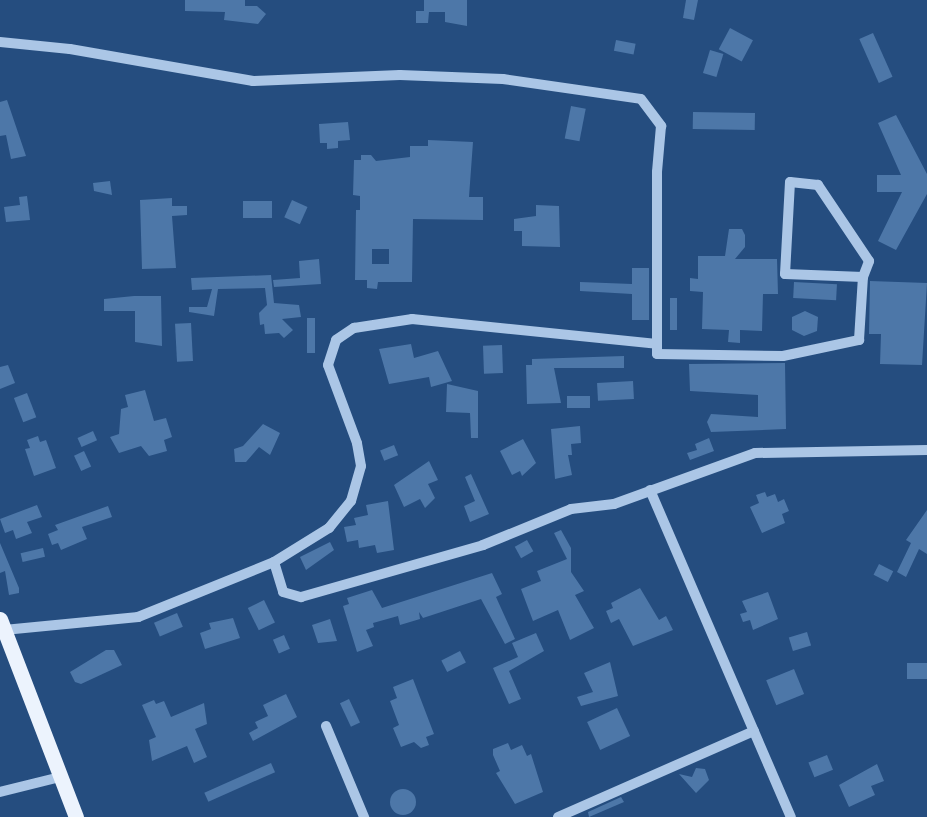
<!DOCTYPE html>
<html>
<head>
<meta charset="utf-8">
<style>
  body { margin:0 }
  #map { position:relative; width:927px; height:817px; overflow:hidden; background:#254d7f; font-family:"Sofia Sans Condensed",sans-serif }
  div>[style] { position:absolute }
  .building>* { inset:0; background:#4d77a8; transform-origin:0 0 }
  .round { border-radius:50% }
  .minor>* { height:10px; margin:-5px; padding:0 5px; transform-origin:5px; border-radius:5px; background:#abc6e6 }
  .major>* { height:15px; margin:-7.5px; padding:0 7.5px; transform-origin:7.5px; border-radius:7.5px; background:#ecf3fd }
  span { translate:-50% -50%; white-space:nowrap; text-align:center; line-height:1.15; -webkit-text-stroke:4.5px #254d7f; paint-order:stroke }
</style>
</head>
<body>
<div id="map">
  <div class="building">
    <i style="clip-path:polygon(185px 0,245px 0,245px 6px,257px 6px,266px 14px,258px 24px,224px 20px,225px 12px,185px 11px)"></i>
    <i style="clip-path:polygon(424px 0,467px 0,467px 26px,445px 22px,445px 12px,429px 12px,428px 23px,416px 23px,416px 11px,424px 11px)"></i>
    <i style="clip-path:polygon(686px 0,698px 0,694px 20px,683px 18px)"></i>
    <i style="left:730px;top:28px;width:26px;height:24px;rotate:28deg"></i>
    <i style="left:873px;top:33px;width:48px;height:15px;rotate:66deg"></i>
    <i style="left:616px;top:40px;width:20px;height:11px;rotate:11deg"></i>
    <i style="left:710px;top:50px;width:14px;height:24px;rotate:17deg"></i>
    <i style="clip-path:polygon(7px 100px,26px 156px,11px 159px,6px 135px,0 136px,0 102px)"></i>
    <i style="left:571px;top:106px;width:15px;height:33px;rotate:11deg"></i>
    <i style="left:693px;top:112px;width:62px;height:17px;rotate:1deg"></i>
    <i style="clip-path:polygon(896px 115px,927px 174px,927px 194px,896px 250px,878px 241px,902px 192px,877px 192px,877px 175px,901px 175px,878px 123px)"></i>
    <i style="clip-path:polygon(348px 122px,350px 140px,338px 141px,338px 148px,327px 149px,327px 143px,320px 143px,319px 124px)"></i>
    <i style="clip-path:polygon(evenodd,428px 140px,473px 142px,469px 197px,483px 197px,483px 220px,413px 219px,412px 282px,378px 282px,377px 289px,367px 288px,367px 280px,355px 280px,356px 210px,360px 210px,360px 196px,353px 195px,354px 160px,361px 160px,361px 155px,371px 155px,376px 161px,410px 157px,410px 146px,428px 146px,428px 140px,372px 249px,389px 249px,389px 264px,372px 264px,372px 249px)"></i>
    <i style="clip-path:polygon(110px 181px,112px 195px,94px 191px,93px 183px)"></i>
    <i style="clip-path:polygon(27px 196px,30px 220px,6px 222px,4px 207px,20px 205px,19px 197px)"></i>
    <i style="clip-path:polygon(172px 198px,172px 206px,187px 206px,187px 215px,172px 216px,176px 268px,142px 269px,140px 200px)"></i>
    <i style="left:292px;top:200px;width:17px;height:19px;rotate:24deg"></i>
    <i style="left:272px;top:201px;width:17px;height:29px;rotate:90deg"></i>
    <i style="clip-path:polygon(536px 205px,559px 206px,560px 247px,522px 246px,522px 231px,514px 231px,514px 219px,536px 216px)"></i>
    <i style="clip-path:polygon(729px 229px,742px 229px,745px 235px,745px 247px,735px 259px,777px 259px,778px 294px,763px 294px,762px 331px,740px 330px,740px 343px,728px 342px,729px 330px,702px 329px,703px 292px,690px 291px,690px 278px,698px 279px,698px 256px,725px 256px)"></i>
    <i style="clip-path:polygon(319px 259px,321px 284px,274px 287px,273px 280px,300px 278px,299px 261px)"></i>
    <i style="clip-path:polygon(632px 268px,649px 268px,649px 320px,632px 320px,632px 294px,580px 291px,580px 282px,632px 284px)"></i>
    <i style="clip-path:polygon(271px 275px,274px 303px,299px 305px,301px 317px,282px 319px,293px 330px,284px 338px,279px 333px,265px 334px,264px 324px,260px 325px,259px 313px,267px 305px,265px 288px,218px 289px,214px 316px,189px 312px,189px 307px,207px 307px,212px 289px,192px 290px,191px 278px)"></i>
    <i style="clip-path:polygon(870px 281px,927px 283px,922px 365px,880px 364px,881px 334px,869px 334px)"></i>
    <i style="left:794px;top:282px;width:43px;height:16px;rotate:3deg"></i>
    <i style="clip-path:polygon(134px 296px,161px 296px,162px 346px,135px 342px,135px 311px,104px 311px,104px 299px)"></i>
    <i style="left:670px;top:298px;width:7px;height:32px"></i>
    <i style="clip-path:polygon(805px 311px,818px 317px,817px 331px,804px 336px,792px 330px,792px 317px)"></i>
    <i style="left:307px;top:318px;width:8px;height:35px"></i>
    <i style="left:191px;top:323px;width:38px;height:16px;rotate:87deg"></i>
    <i style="clip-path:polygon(411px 344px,414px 358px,438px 351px,452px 381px,431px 387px,429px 377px,389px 384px,379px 349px)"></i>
    <i style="left:502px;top:345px;width:28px;height:19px;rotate:88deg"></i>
    <i style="clip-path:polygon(624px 356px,624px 368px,554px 368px,561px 403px,527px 404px,526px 365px,532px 365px,532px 359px)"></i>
    <i style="clip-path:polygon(785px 363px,786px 429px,711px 432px,707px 422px,711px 414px,758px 417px,758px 395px,690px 391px,689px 364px)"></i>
    <i style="clip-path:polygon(8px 365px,15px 383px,0 389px,0 367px)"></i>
    <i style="left:633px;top:381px;width:18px;height:36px;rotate:87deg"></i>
    <i style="clip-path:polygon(447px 384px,478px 391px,478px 438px,471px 438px,470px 413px,446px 412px)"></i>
    <i style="clip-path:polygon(145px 390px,154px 421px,166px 418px,172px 437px,164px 440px,167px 451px,149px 456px,141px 446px,119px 453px,110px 437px,119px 434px,121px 409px,128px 407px,125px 395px)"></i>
    <i style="left:27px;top:393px;width:26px;height:14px;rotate:69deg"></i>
    <i style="left:590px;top:396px;width:12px;height:23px;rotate:90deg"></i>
    <i style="clip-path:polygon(263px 424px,280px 433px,270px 455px,259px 447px,246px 462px,235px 462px,234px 449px,243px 446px)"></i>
    <i style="clip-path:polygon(580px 426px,581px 443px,571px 444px,572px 455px,568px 455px,572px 475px,555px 479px,551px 429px)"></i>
    <i style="left:93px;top:431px;width:10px;height:17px;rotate:66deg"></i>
    <i style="clip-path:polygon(38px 436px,40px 442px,46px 440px,56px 468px,34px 476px,25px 449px,30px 448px,27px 440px)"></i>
    <i style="clip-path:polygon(709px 438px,714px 451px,690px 460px,687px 453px,697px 450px,695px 444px)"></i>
    <i style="clip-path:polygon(523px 439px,536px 463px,522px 476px,520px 471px,512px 475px,500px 451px)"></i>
    <i style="left:394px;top:445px;width:11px;height:15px;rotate:68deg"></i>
    <i style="left:84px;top:451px;width:17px;height:11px;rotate:65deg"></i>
    <i style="clip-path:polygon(429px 461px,438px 480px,428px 484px,435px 498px,425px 508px,420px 499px,404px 507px,394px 485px)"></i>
    <i style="clip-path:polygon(471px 474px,489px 514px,470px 522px,464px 506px,475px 501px,465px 477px)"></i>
    <i style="clip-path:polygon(765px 492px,767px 497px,775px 494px,778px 502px,784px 499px,789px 511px,782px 514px,785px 523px,762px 533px,750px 507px,759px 503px,756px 495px)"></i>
    <i style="clip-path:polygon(388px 501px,394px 550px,377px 553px,375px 545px,359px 548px,358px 540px,347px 542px,344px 527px,356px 525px,354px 518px,368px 515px,366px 505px)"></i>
    <i style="clip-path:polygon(37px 505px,42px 517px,27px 522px,32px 533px,16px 539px,13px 530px,5px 533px,0 519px)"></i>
    <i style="clip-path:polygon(108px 506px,112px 517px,82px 527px,87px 539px,61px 550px,58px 543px,52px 545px,48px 534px,58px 530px,55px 525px)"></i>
    <i style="clip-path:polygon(927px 510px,927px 554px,919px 549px,906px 577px,897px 572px,911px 543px,906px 540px)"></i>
    <i style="clip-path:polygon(561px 530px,571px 548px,571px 572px,584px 591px,575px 595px,594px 628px,570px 640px,558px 610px,533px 621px,521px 589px,541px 581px,537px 571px,567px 559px,554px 533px)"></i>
    <i style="left:527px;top:540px;width:13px;height:14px;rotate:61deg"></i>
    <i style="clip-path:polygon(330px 542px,334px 550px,306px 570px,300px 557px)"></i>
    <i style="clip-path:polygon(0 543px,19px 588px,19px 593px,9px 595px,5px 571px,0 573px)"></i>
    <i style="left:43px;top:548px;width:9px;height:23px;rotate:77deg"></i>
    <i style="left:879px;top:564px;width:16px;height:12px;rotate:27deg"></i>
    <i style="clip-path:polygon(492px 573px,502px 594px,496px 597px,515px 639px,505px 644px,481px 599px,423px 618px,419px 612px,420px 619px,400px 625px,398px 616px,373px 623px,374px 627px,366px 630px,373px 646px,357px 652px,343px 606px,349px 604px,347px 598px,372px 590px,382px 608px)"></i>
    <i style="clip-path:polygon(640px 588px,659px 620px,666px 616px,673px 630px,633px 646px,619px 619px,611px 623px,606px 611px,613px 608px,611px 603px)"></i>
    <i style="clip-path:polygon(768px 592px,778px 619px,753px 630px,750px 620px,743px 622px,740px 614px,747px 612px,742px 601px)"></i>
    <i style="left:264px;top:600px;width:25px;height:18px;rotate:64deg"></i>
    <i style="left:177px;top:613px;width:15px;height:25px;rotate:67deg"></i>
    <i style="clip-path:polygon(233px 618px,240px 638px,205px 649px,200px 633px,211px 629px,209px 623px)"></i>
    <i style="clip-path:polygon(330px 619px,337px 641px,318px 643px,312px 625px)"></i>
    <i style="left:807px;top:632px;width:14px;height:19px;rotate:73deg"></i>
    <i style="clip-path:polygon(536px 633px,544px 651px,509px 671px,521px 699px,509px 704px,493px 668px,518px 657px,512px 643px)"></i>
    <i style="left:284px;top:635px;width:15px;height:12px;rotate:67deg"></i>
    <i style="clip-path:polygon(106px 650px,114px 650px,122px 665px,81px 684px,75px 682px,70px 672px)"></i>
    <i style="left:460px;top:651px;width:13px;height:21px;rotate:63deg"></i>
    <i style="clip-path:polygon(610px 662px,618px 696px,581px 706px,577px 697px,593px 692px,584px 673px)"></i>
    <i style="left:927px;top:663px;width:16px;height:20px;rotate:90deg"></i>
    <i style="left:794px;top:669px;width:27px;height:30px;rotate:68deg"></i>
    <i style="clip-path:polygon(413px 679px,434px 734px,426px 737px,429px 745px,421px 748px,414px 742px,401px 747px,393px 728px,399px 725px,390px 701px,397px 698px,393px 687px)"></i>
    <i style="clip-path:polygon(286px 694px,297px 717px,253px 741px,249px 733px,258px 728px,255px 722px,268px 716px,263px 705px)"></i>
    <i style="left:349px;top:699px;width:26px;height:10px;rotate:65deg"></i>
    <i style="clip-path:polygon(154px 700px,156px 704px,164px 701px,171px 717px,204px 703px,207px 724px,195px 729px,207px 757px,194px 763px,187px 746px,152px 761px,149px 740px,156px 737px,142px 705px)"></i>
    <i style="left:617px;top:708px;width:31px;height:33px;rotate:65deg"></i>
    <i style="clip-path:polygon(508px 743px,511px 750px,522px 745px,527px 756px,531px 754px,543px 792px,515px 804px,496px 773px,500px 771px,493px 755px,493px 749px)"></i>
    <i style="left:827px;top:755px;width:16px;height:20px;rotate:68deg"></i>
    <i style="left:271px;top:763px;width:10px;height:73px;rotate:66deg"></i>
    <i style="clip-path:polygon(877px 764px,884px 781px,871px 786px,875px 795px,849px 807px,839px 785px)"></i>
    <i style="clip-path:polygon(696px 768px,705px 769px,709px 780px,696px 793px,679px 774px,692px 777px)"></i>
    <i class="round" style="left:390px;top:789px;width:26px;height:26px"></i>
    <i style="clip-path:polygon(621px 797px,624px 802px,589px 817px,588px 812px)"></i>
  </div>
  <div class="minor">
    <i style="left:0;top:42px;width:70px;rotate:5.7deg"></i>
    <i style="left:70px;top:49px;width:186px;rotate:9.9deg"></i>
    <i style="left:253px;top:81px;width:147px;rotate:-2.3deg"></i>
    <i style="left:400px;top:75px;width:103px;rotate:2.2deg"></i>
    <i style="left:503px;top:79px;width:139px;rotate:8.2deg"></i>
    <i style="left:641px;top:99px;width:34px;rotate:53deg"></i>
    <i style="left:661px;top:126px;width:46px;rotate:95deg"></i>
    <i style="left:657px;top:172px;width:182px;rotate:90deg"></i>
    <i style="left:657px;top:354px;width:126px;rotate:0.9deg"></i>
    <i style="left:783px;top:356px;width:78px;rotate:-11.9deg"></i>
    <i style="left:859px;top:340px;width:63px;rotate:-86.4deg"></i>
    <i style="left:863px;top:277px;width:17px;rotate:-69deg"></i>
    <i style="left:869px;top:261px;width:92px;rotate:-123.9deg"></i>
    <i style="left:818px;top:185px;width:28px;rotate:-174deg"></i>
    <i style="left:790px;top:182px;width:92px;rotate:93.1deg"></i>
    <i style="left:785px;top:274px;width:78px;rotate:2.2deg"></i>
    <i style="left:650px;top:490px;width:356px;rotate:66.7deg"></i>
    <i style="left:274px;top:562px;width:31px;rotate:73deg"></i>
    <i style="left:283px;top:592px;width:19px;rotate:16deg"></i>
    <i style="left:301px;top:597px;width:189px;rotate:-15.9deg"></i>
    <i style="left:483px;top:545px;width:95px;rotate:-22.2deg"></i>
    <i style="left:571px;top:509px;width:43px;rotate:-6.6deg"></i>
    <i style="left:614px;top:504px;width:150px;rotate:-19.9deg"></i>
    <i style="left:755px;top:453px;width:172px;rotate:-1deg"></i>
    <i style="left:4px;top:630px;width:135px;rotate:-5.5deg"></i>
    <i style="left:138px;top:617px;width:147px;rotate:-22deg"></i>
    <i style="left:274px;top:562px;width:65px;rotate:-31.7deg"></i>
    <i style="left:329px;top:528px;width:35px;rotate:-51deg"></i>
    <i style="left:351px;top:501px;width:36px;rotate:-74deg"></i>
    <i style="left:361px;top:466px;width:23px;rotate:-100deg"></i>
    <i style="left:357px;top:443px;width:83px;rotate:-110.4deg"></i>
    <i style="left:328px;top:365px;width:26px;rotate:-72deg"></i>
    <i style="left:336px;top:340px;width:22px;rotate:-34deg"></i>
    <i style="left:354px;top:328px;width:59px;rotate:-8.8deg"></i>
    <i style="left:412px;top:319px;width:246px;rotate:5.8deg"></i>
    <i style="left:326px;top:726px;width:99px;rotate:67.3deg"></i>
    <i style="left:0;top:792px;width:62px;rotate:-14deg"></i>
    <i style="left:558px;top:817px;width:214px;rotate:-23.7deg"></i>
  </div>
  <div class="major">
    <i style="left:0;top:619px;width:212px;rotate:69deg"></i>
  </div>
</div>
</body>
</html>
